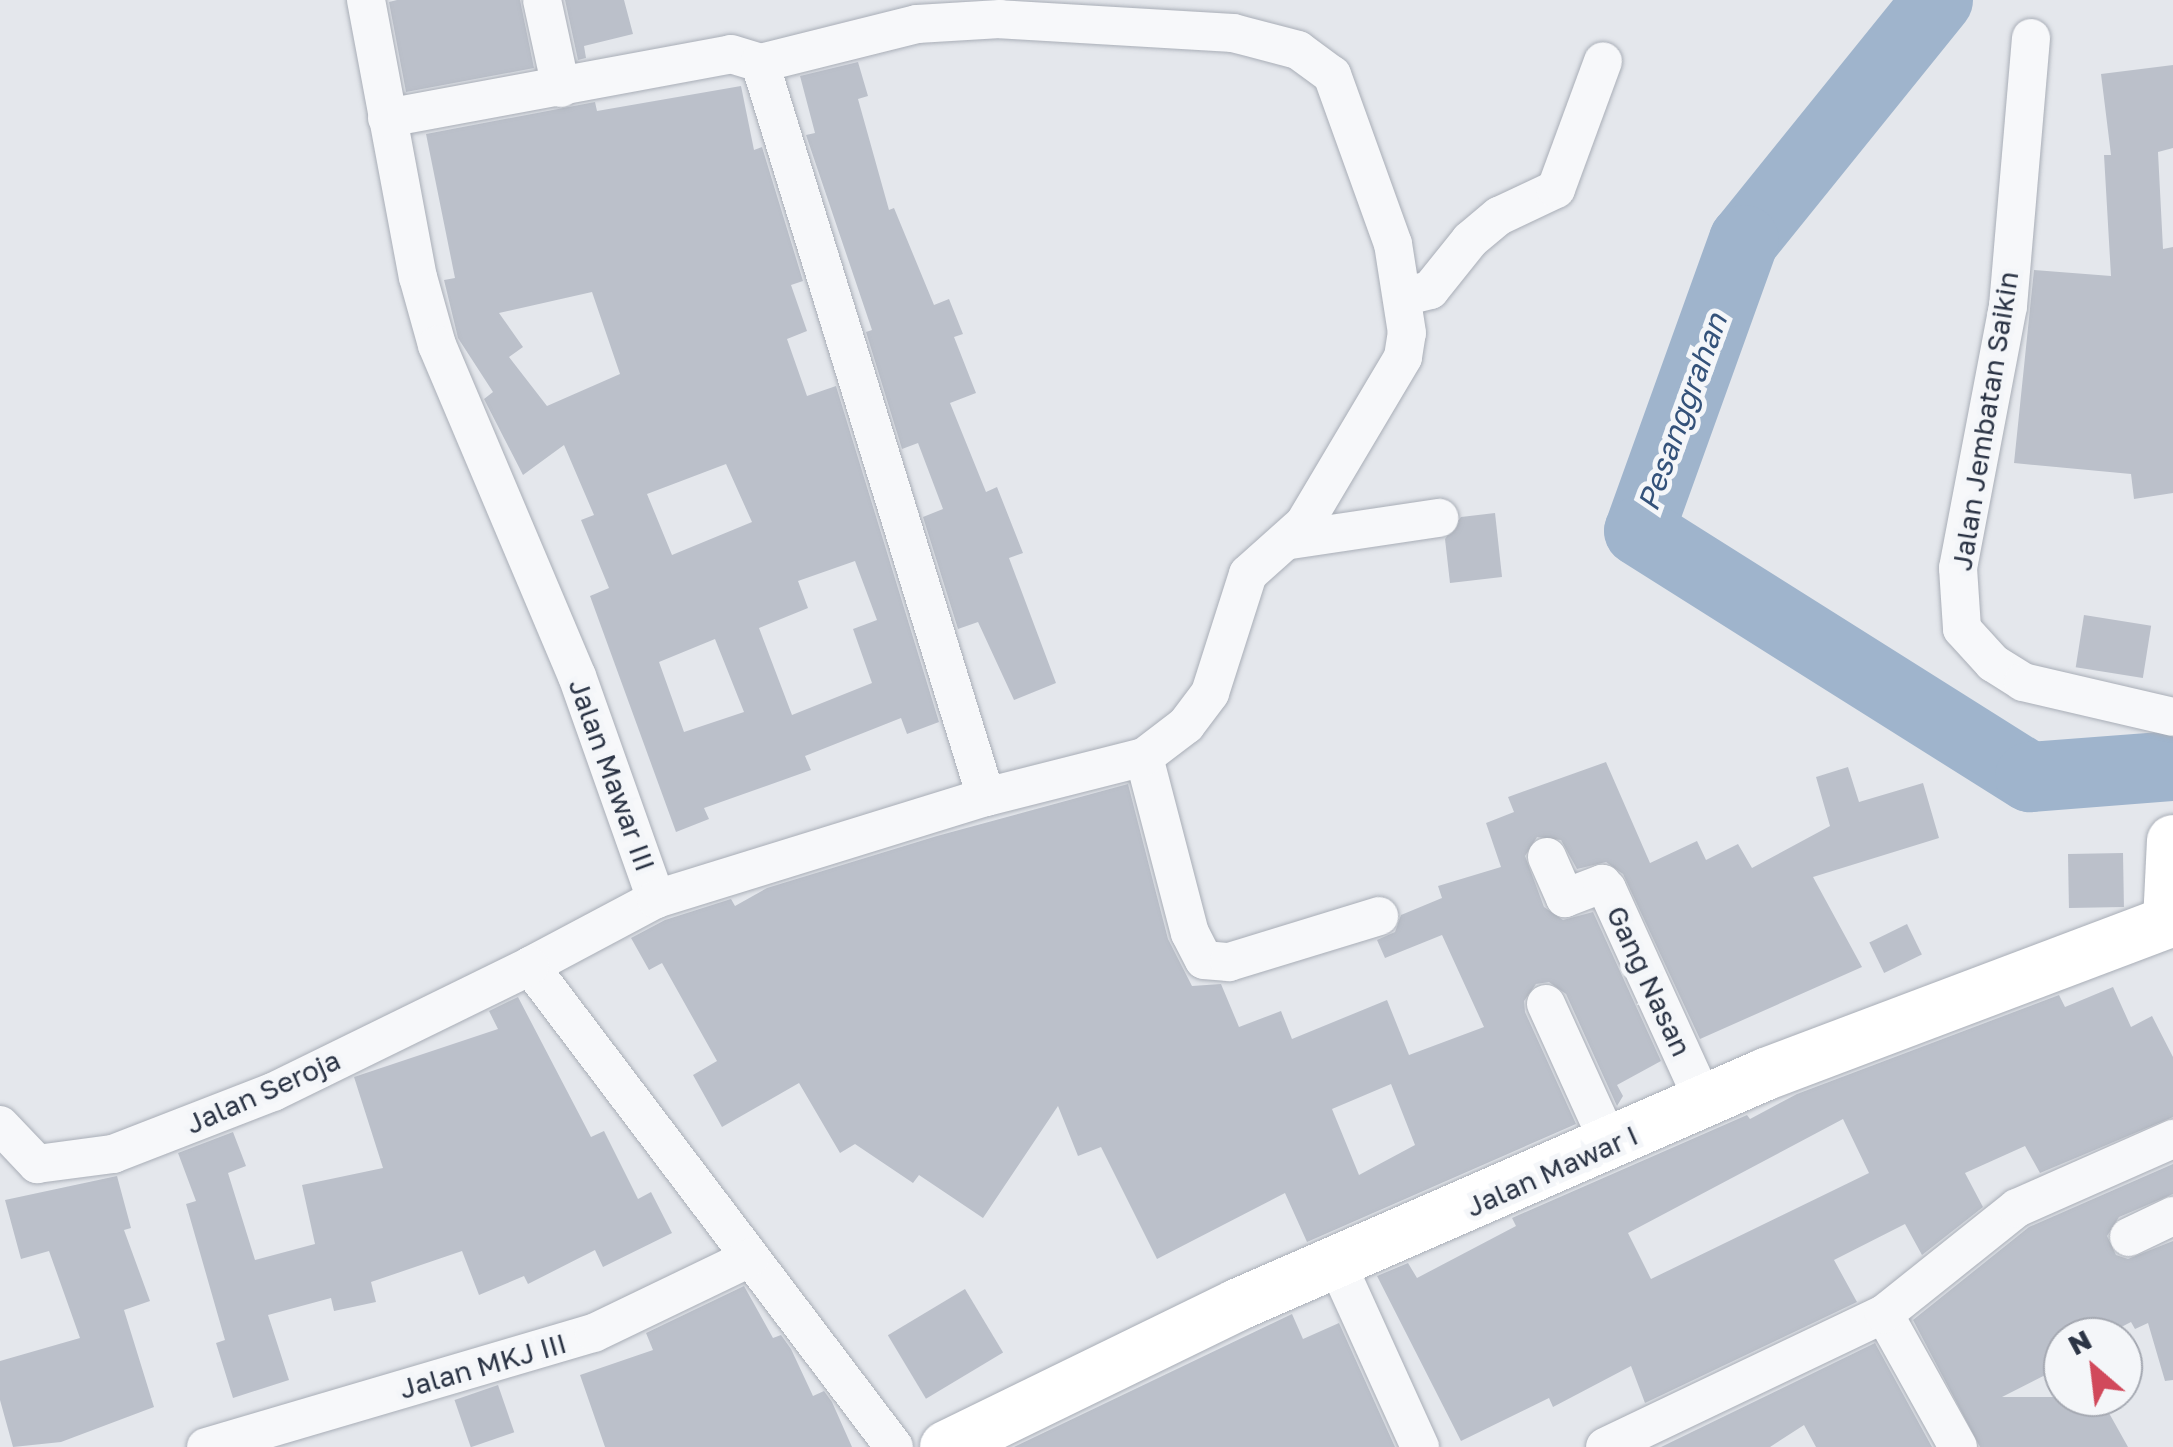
<!DOCTYPE html>
<html>
<head>
<meta charset="utf-8">
<style>
  body { margin:0 }
  #map { position:relative; width:2173px; height:1447px; overflow:hidden; background:#e4e7ec; font-family:"Golos Text",sans-serif }
  div>[style] { position:absolute }
  .river>* { height:70px; margin:-35px; padding:0 35px; transform-origin:35px; border-radius:35px; background:#9fb4cc }
  .building>* { inset:0; background:#bbc0ca; transform-origin:0 0 }
  .roads { filter:drop-shadow(0 0 2px #a9aeb7) drop-shadow(0 0 2px #a9aeb7) }
  .street>* { height:38px; margin:-19px; padding:0 19px; transform-origin:19px; border-radius:19px; background:#f7f8fa }
  .secondary>* { height:52px; margin:-26px; padding:0 26px; transform-origin:26px; border-radius:26px; background:#fff }
  span { translate:-50% -50%; white-space:nowrap; text-align:center; line-height:1.15; -webkit-text-stroke:10px #f4f6f9; paint-order:stroke }
  .street-label { font-size:28px; color:#2b3445 }
  .water-label { font-size:30px; color:#34527a; font-style:italic }
  .north { position:absolute; left:2043px; top:1317px; width:100px; height:100px; box-sizing:border-box; background:#f4f6f9; border:2px solid #a4a8b1; border-radius:50%; rotate:332deg; font-size:28px; font-weight:700; line-height:40px; text-align:center; color:#2b3445 }
  .north::after { content:''; display:block; margin:auto; width:35px; height:45px; background:#d1495b; clip-path:polygon(50% 0,100% 100%,50% 72%,0 100%) }
</style>
</head>
<body>
<div id="map">
  <div class="river">
    <i style="left:1938px;top:0;width:309px;rotate:128.9deg"></i>
    <i style="left:1744px;top:240px;width:309px;rotate:109.8deg"></i>
    <i style="left:1639px;top:531px;width:462px;rotate:32.2deg"></i>
    <i style="left:2030px;top:777px;width:143px;rotate:-4.4deg"></i>
  </div>
  <div class="building">
    <i style="clip-path:polygon(397px 0,520px 0,534px 68px,406px 92px,389px 2px)"></i>
    <i style="clip-path:polygon(565px 0,624px 0,633px 34px,584px 46px,586px 58px,578px 60px)"></i>
    <i style="clip-path:polygon(858px 62px,868px 96px,858px 99px,889px 210px,894px 208px,934px 305px,949px 299px,963px 334px,954px 337px,976px 393px,950px 403px,986px 492px,997px 487px,1023px 553px,1009px 558px,1056px 683px,1014px 700px,978px 622px,958px 629px,923px 517px,943px 509px,918px 443px,902px 449px,866px 332px,872px 330px,806px 135px,815px 133px,800px 76px)"></i>
    <i style="clip-path:polygon(2173px 65px,2173px 148px,2158px 152px,2163px 249px,2173px 247px,2173px 493px,2134px 499px,2131px 474px,2014px 463px,2034px 270px,2111px 276px,2104px 155px,2111px 155px,2101px 74px)"></i>
    <i style="clip-path:polygon(evenodd,741px 86px,754px 150px,762px 147px,803px 281px,791px 285px,807px 331px,787px 339px,807px 396px,836px 386px,939px 722px,907px 734px,901px 718px,805px 756px,811px 770px,704px 808px,709px 819px,676px 832px,590px 596px,609px 588px,581px 520px,594px 515px,564px 445px,523px 475px,484px 399px,493px 392px,458px 338px,444px 280px,455px 278px,426px 134px,595px 102px,597px 111px,741px 86px,592px 292px,620px 374px,547px 406px,509px 357px,523px 347px,499px 313px,592px 292px,741px 86px,726px 464px,752px 522px,672px 555px,647px 494px,726px 464px,741px 86px,855px 561px,877px 620px,853px 629px,872px 683px,792px 715px,759px 628px,808px 608px,798px 581px,855px 561px,741px 86px,715px 639px,744px 712px,684px 732px,659px 662px,715px 639px)"></i>
    <i style="clip-path:polygon(1495px 513px,1502px 577px,1450px 583px,1445px 539px,1461px 517px)"></i>
    <i style="left:2084px;top:615px;width:68px;height:53px;rotate:9deg"></i>
    <i style="clip-path:polygon(evenodd,1606px 762px,1650px 863px,1697px 841px,1706px 860px,1738px 844px,1752px 868px,1830px 826px,1816px 777px,1848px 767px,1859px 802px,1923px 783px,1939px 838px,1813px 877px,1862px 967px,1700px 1039px,1623px 874px,1606px 862px,1577px 869px,1561px 840px,1537px 837px,1525px 856px,1544px 907px,1563px 920px,1593px 912px,1661px 1061px,1617px 1085px,1623px 1096px,1617px 1106px,1566px 994px,1549px 982px,1536px 984px,1524px 1001px,1525px 1012px,1576px 1124px,1307px 1242px,1285px 1193px,1157px 1259px,1101px 1147px,1078px 1156px,1058px 1106px,983px 1218px,919px 1175px,913px 1183px,855px 1144px,840px 1153px,799px 1083px,722px 1127px,693px 1075px,717px 1061px,662px 963px,649px 970px,631px 938px,665px 920px,731px 899px,735px 906px,767px 888px,937px 836px,1128px 784px,1168px 939px,1192px 986px,1221px 984px,1239px 1027px,1281px 1011px,1292px 1039px,1387px 1000px,1409px 1055px,1484px 1027px,1442px 935px,1385px 958px,1377px 940px,1395px 932px,1401px 915px,1442px 898px,1438px 886px,1501px 867px,1486px 823px,1514px 812px,1508px 797px,1606px 762px,1391px 1084px,1415px 1145px,1359px 1175px,1332px 1109px,1391px 1084px)"></i>
    <i style="left:2123px;top:853px;width:54px;height:55px;rotate:89deg"></i>
    <i style="left:1907px;top:924px;width:34px;height:42px;rotate:64deg"></i>
    <i style="clip-path:polygon(evenodd,2113px 987px,2131px 1027px,2152px 1016px,2173px 1057px,2173px 1117px,2040px 1173px,2025px 1146px,1965px 1173px,1983px 1207px,1922px 1255px,1905px 1224px,1834px 1260px,1857px 1302px,1645px 1403px,1631px 1366px,1553px 1407px,1549px 1398px,1461px 1441px,1377px 1276px,1408px 1263px,1417px 1278px,1516px 1226px,1512px 1218px,1747px 1115px,1750px 1119px,1797px 1094px,2059px 995px,2065px 1007px,2113px 987px,1843px 1119px,1869px 1173px,1651px 1279px,1628px 1233px,1843px 1119px)"></i>
    <i style="clip-path:polygon(518px 997px,591px 1137px,604px 1131px,638px 1199px,651px 1192px,672px 1233px,603px 1267px,595px 1250px,528px 1284px,524px 1276px,479px 1295px,462px 1251px,371px 1282px,376px 1302px,334px 1311px,331px 1298px,268px 1315px,289px 1380px,233px 1398px,216px 1343px,225px 1340px,186px 1204px,196px 1201px,178px 1153px,233px 1132px,246px 1166px,228px 1173px,255px 1260px,315px 1244px,302px 1185px,383px 1168px,354px 1077px,498px 1029px,489px 1011px)"></i>
    <i style="clip-path:polygon(2173px 1164px,2173px 1194px,2119px 1217px,2107px 1236px,2116px 1255px,2128px 1259px,2173px 1241px,2173px 1380px,2165px 1381px,2148px 1323px,2135px 1329px,2131px 1322px,2102px 1337px,2063px 1337px,2063px 1366px,2002px 1397px,2100px 1397px,2128px 1447px,1980px 1447px,1913px 1320px,2029px 1227px)"></i>
    <i style="clip-path:polygon(117px 1176px,131px 1228px,124px 1230px,150px 1301px,124px 1310px,154px 1407px,61px 1442px,13px 1447px,0 1400px,0 1361px,80px 1338px,49px 1251px,21px 1259px,5px 1200px)"></i>
    <i style="clip-path:polygon(744px 1286px,773px 1338px,781px 1335px,791px 1349px,813px 1396px,824px 1391px,832px 1402px,852px 1447px,605px 1447px,580px 1375px,653px 1350px,646px 1333px)"></i>
    <i style="left:965px;top:1289px;width:74px;height:90px;rotate:59deg"></i>
    <i style="clip-path:polygon(1292px 1314px,1303px 1339px,1339px 1323px,1395px 1447px,1014px 1447px)"></i>
    <i style="clip-path:polygon(1875px 1343px,1932px 1447px,1816px 1447px,1804px 1425px,1770px 1447px,1661px 1447px)"></i>
    <i style="left:498px;top:1385px;width:50px;height:46px;rotate:71deg"></i>
  </div>
  <div class="roads">
    <div class="street">
      <i style="left:366px;top:0;width:282px;rotate:79.4deg"></i>
      <i style="left:418px;top:277px;width:71px;rotate:74.4deg"></i>
      <i style="left:437px;top:345px;width:359px;rotate:67.1deg"></i>
      <i style="left:577px;top:676px;width:237px;rotate:70.5deg"></i>
      <i style="left:656px;top:899px;width:143px;rotate:152deg"></i>
      <i style="left:530px;top:966px;width:603px;rotate:52.88deg"></i>
      <i style="left:542px;top:0;width:90px;rotate:77.8deg"></i>
      <i style="left:2031px;top:38px;width:269px;rotate:94.9deg"></i>
      <i style="left:2008px;top:306px;width:267px;rotate:100.8deg"></i>
      <i style="left:1958px;top:568px;width:61px;rotate:86.2deg"></i>
      <i style="left:1962px;top:629px;width:46px;rotate:47.6deg"></i>
      <i style="left:1993px;top:663px;width:36px;rotate:32deg"></i>
      <i style="left:2023px;top:682px;width:154px;rotate:13.1deg"></i>
      <i style="left:387px;top:118px;width:350px;rotate:-10.5deg"></i>
      <i style="left:731px;top:54px;width:30px;rotate:17deg"></i>
      <i style="left:760px;top:63px;width:768px;rotate:72.89deg"></i>
      <i style="left:1406px;top:296px;width:25px;rotate:-14deg"></i>
      <i style="left:1430px;top:290px;width:64px;rotate:-51.3deg"></i>
      <i style="left:1470px;top:240px;width:38px;rotate:-40deg"></i>
      <i style="left:1499px;top:216px;width:63px;rotate:-25.3deg"></i>
      <i style="left:1556px;top:189px;width:136px;rotate:-69.8deg"></i>
      <i style="left:1291px;top:540px;width:150px;rotate:-8.5deg"></i>
      <i style="left:1144px;top:757px;width:182px;rotate:75.4deg"></i>
      <i style="left:1190px;top:933px;width:30px;rotate:63deg"></i>
      <i style="left:1204px;top:960px;width:25px;rotate:5deg"></i>
      <i style="left:1229px;top:962px;width:157px;rotate:-17deg"></i>
      <i style="left:1547px;top:857px;width:45px;rotate:66.3deg"></i>
      <i style="left:1565px;top:898px;width:40px;rotate:-21deg"></i>
      <i style="left:1602px;top:884px;width:7px;rotate:45deg"></i>
      <i style="left:1607px;top:889px;width:234px;rotate:65.5deg"></i>
      <i style="left:656px;top:899px;width:345px;rotate:-17.2deg"></i>
      <i style="left:986px;top:797px;width:163px;rotate:-14.2deg"></i>
      <i style="left:1144px;top:757px;width:53px;rotate:-37.3deg"></i>
      <i style="left:1186px;top:725px;width:40px;rotate:-53deg"></i>
      <i style="left:1210px;top:693px;width:125px;rotate:-72.3deg"></i>
      <i style="left:1248px;top:574px;width:75px;rotate:-41.8deg"></i>
      <i style="left:1304px;top:524px;width:194px;rotate:-59.3deg"></i>
      <i style="left:1403px;top:357px;width:24px;rotate:-81deg"></i>
      <i style="left:1407px;top:333px;width:90px;rotate:-98.9deg"></i>
      <i style="left:1393px;top:244px;width:180px;rotate:-109.8deg"></i>
      <i style="left:1332px;top:75px;width:42px;rotate:-143.7deg"></i>
      <i style="left:1298px;top:50px;width:67px;rotate:-165.3deg"></i>
      <i style="left:1233px;top:33px;width:233px;rotate:-176.6deg"></i>
      <i style="left:1000px;top:19px;width:83px;rotate:176.6deg"></i>
      <i style="left:917px;top:24px;width:162px;rotate:166deg"></i>
      <i style="left:1546px;top:1004px;width:155px;rotate:65.6deg"></i>
      <i style="left:0;top:1125px;width:54px;rotate:46.5deg"></i>
      <i style="left:37px;top:1164px;width:77px;rotate:-7.5deg"></i>
      <i style="left:113px;top:1154px;width:172px;rotate:-21.2deg"></i>
      <i style="left:273px;top:1092px;width:286px;rotate:-26.1deg"></i>
      <i style="left:2129px;top:1237px;width:49px;rotate:-25.5deg"></i>
      <i style="left:1337px;top:1264px;width:201px;rotate:65.6deg"></i>
      <i style="left:1884px;top:1314px;width:152px;rotate:60.9deg"></i>
      <i style="left:206px;top:1447px;width:404px;rotate:-16.4deg"></i>
      <i style="left:594px;top:1333px;width:173px;rotate:-25.7deg"></i>
      <i style="left:1605px;top:1447px;width:309px;rotate:-25.5deg"></i>
      <i style="left:1884px;top:1314px;width:170px;rotate:-38.6deg"></i>
      <i style="left:2017px;top:1208px;width:171px;rotate:-23.9deg"></i>
    </div>
    <div class="secondary">
      <i style="left:946px;top:1447px;width:324px;rotate:-26deg"></i>
      <i style="left:1237px;top:1305px;width:577px;rotate:-23.59deg"></i>
      <i style="left:1766px;top:1074px;width:431px;rotate:-20.7deg"></i>
      <i style="left:2169px;top:922px;width:81px;rotate:-87.2deg"></i>
    </div>
  </div>
  <div class="street-label">
    <span style="left:1985px;top:421px;rotate:-81deg">Jalan Jembatan Saikin</span>
    <span style="left:612px;top:775px;rotate:70deg">Jalan Mawar III</span>
    <span style="left:1649px;top:981px;rotate:65deg">Gang Nasan</span>
    <span style="left:263px;top:1092px;rotate:-24deg">Jalan Seroja</span>
    <span style="left:1552px;top:1171px;rotate:-24deg">Jalan Mawar I</span>
    <span style="left:483px;top:1366px;rotate:-16deg">Jalan MKJ III</span>
  </div>
  <div class="water-label">
    <span style="left:1682px;top:412px;rotate:-70deg">Pesanggrahan</span>
  </div>
  <div class="north">N</div>
</div>
</body>
</html>
